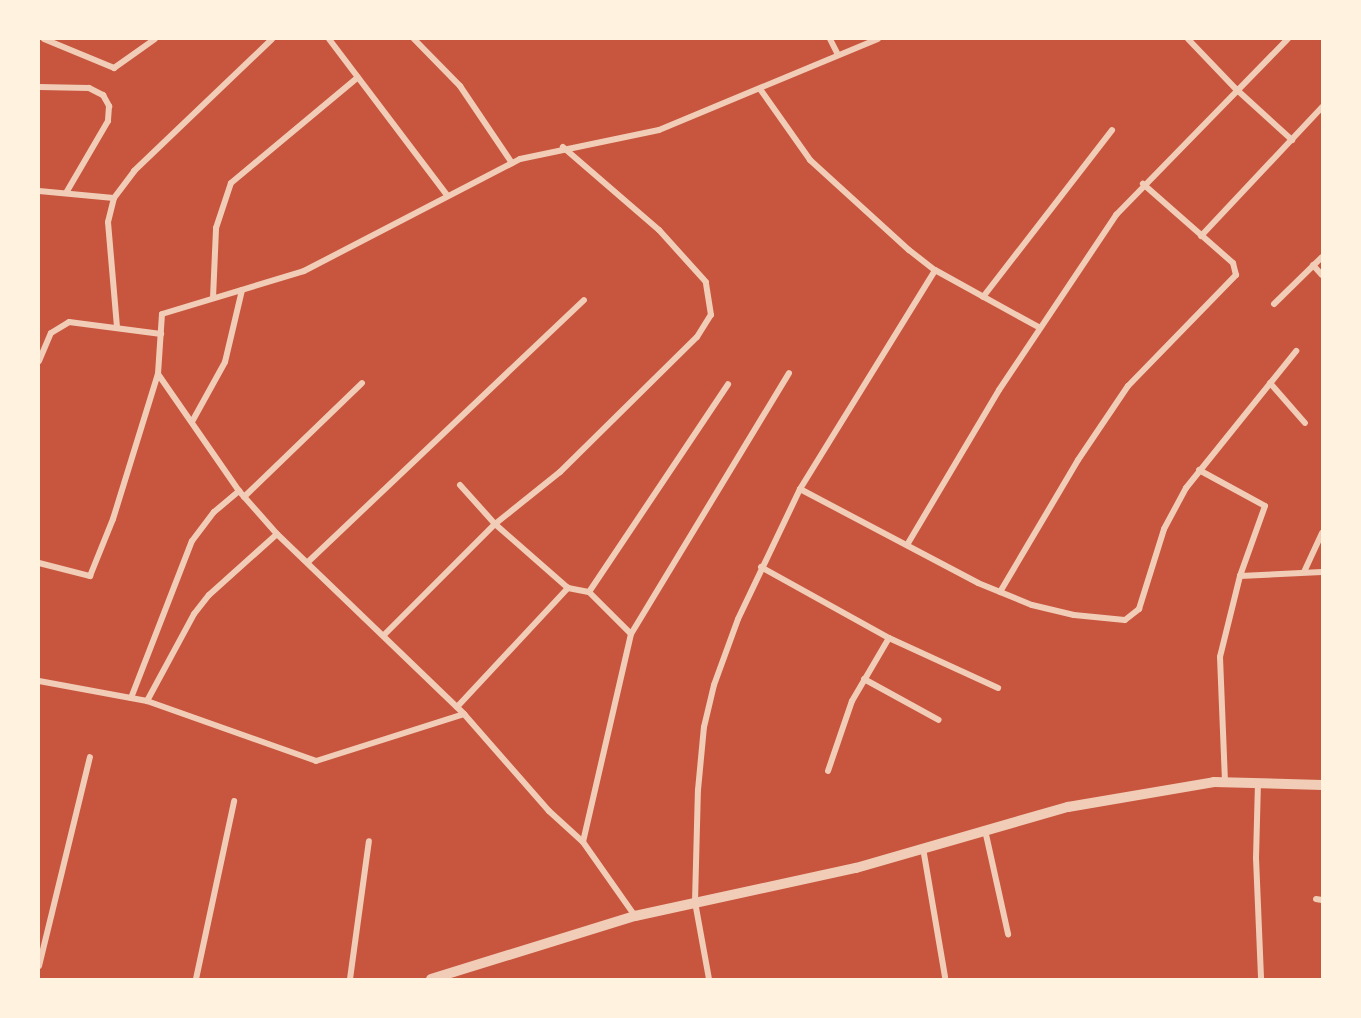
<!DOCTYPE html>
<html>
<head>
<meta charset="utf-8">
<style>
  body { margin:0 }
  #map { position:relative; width:1361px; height:1018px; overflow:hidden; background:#c8553d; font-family:Commissioner,sans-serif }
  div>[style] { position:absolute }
  .minor>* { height:6px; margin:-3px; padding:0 3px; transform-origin:3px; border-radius:3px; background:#f1ccb7 }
  .tertiary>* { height:10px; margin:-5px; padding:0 5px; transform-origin:5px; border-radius:5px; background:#f1ccb7 }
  span { translate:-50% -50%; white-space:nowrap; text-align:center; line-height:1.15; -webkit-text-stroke:4.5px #fff3e0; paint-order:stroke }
  .frame { position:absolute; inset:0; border:40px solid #fff3e0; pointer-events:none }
</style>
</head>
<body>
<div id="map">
  <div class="minor">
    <i style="left:44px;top:39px;width:76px;rotate:22.5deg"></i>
    <i style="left:114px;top:68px;width:50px;rotate:-35.3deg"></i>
    <i style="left:329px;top:39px;width:196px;rotate:52.9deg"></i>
    <i style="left:414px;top:39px;width:66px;rotate:45.6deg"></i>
    <i style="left:460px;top:86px;width:93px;rotate:56deg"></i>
    <i style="left:830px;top:39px;width:18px;rotate:63deg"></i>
    <i style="left:1188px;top:39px;width:69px;rotate:46.2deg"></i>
    <i style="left:1236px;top:89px;width:76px;rotate:42.3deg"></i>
    <i style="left:39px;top:87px;width:50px;rotate:1.1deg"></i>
    <i style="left:89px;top:88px;width:16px;rotate:27deg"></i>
    <i style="left:103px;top:95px;width:13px;rotate:61deg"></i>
    <i style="left:109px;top:106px;width:15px;rotate:94deg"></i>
    <i style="left:108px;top:121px;width:83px;rotate:120.3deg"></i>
    <i style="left:760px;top:89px;width:87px;rotate:54.8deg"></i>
    <i style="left:810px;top:160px;width:134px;rotate:42.3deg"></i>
    <i style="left:909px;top:250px;width:33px;rotate:38deg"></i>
    <i style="left:935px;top:270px;width:120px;rotate:28.9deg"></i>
    <i style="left:39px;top:191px;width:75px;rotate:5.3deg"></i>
    <i style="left:1201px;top:236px;width:177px;rotate:-46.8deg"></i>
    <i style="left:1313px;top:265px;width:13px;rotate:48deg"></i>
    <i style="left:983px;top:297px;width:211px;rotate:-52.3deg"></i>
    <i style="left:213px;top:298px;width:70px;rotate:-87.5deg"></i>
    <i style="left:216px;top:228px;width:47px;rotate:-71.6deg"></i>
    <i style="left:231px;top:183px;width:165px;rotate:-39.8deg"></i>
    <i style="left:1274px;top:304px;width:67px;rotate:-44.4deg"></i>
    <i style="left:117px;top:327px;width:105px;rotate:-94.9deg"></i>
    <i style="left:108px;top:222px;width:25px;rotate:-76deg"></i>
    <i style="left:114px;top:198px;width:34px;rotate:-53deg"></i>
    <i style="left:134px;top:171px;width:191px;rotate:-43.7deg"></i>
    <i style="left:39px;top:361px;width:30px;rotate:-67deg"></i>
    <i style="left:51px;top:333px;width:21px;rotate:-31deg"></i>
    <i style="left:69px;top:322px;width:93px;rotate:7.4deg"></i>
    <i style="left:158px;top:374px;width:142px;rotate:55.3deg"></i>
    <i style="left:239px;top:491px;width:57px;rotate:48.5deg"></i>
    <i style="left:277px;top:534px;width:260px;rotate:43.9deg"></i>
    <i style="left:464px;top:714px;width:129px;rotate:48.8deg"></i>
    <i style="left:549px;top:811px;width:46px;rotate:42.4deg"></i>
    <i style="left:583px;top:842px;width:90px;rotate:54.9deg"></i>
    <i style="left:1270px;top:383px;width:53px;rotate:48.8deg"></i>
    <i style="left:193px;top:420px;width:66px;rotate:-61.1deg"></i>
    <i style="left:225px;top:362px;width:74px;rotate:-76.7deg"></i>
    <i style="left:1199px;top:470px;width:75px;rotate:28.6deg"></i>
    <i style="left:1265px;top:506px;width:74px;rotate:109.7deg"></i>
    <i style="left:1240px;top:576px;width:83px;rotate:103.9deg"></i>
    <i style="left:1220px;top:657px;width:125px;rotate:87.7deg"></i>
    <i style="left:460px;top:485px;width:52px;rotate:48.1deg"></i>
    <i style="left:495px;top:524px;width:97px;rotate:41.2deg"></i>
    <i style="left:568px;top:588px;width:21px;rotate:11deg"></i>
    <i style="left:589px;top:592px;width:59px;rotate:45deg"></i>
    <i style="left:631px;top:634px;width:213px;rotate:103deg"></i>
    <i style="left:800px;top:489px;width:201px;rotate:27.8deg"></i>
    <i style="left:978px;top:583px;width:58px;rotate:22.2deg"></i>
    <i style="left:1032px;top:605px;width:43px;rotate:13.4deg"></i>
    <i style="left:1074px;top:615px;width:51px;rotate:5.6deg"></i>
    <i style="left:1125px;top:620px;width:18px;rotate:-38deg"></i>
    <i style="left:1139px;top:609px;width:84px;rotate:-72.6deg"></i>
    <i style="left:1164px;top:529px;width:47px;rotate:-61.8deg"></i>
    <i style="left:1186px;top:488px;width:176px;rotate:-51.2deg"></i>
    <i style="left:244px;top:497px;width:164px;rotate:-44deg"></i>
    <i style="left:907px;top:545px;width:180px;rotate:-59.3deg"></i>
    <i style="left:999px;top:390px;width:211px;rotate:-56.2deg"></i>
    <i style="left:1116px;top:215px;width:246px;rotate:-45.7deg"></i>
    <i style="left:309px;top:561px;width:379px;rotate:-43.5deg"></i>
    <i style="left:39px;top:563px;width:53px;rotate:14.3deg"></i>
    <i style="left:90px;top:576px;width:61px;rotate:-68deg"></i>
    <i style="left:113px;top:519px;width:152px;rotate:-72.8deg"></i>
    <i style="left:158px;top:374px;width:60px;rotate:-86.2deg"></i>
    <i style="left:162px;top:314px;width:148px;rotate:-16.8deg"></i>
    <i style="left:304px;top:271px;width:243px;rotate:-27.4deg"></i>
    <i style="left:520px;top:159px;width:142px;rotate:-11.8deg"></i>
    <i style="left:659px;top:130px;width:237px;rotate:-22.6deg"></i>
    <i style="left:761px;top:567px;width:146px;rotate:29deg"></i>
    <i style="left:889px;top:638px;width:120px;rotate:24.6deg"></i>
    <i style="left:1304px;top:572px;width:43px;rotate:-65.2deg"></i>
    <i style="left:1240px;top:576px;width:82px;rotate:-2.8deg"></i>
    <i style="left:589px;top:592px;width:250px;rotate:-56.2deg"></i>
    <i style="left:1000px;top:592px;width:153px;rotate:-59.4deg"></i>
    <i style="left:1078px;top:460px;width:89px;rotate:-56deg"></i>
    <i style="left:1128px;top:386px;width:155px;rotate:-45.8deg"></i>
    <i style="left:1236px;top:275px;width:12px;rotate:-104deg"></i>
    <i style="left:1233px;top:263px;width:120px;rotate:-138.7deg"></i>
    <i style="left:631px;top:634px;width:305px;rotate:-58.8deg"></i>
    <i style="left:384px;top:635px;width:157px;rotate:-45deg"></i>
    <i style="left:495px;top:524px;width:83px;rotate:-38.7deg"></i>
    <i style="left:560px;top:472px;width:192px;rotate:-44.6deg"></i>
    <i style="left:697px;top:337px;width:26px;rotate:-58deg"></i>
    <i style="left:711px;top:315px;width:33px;rotate:-99deg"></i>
    <i style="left:706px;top:282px;width:70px;rotate:-132.1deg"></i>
    <i style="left:659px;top:230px;width:127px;rotate:-139.2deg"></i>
    <i style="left:864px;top:679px;width:85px;rotate:28.7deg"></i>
    <i style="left:39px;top:681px;width:110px;rotate:10.5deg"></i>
    <i style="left:147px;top:701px;width:179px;rotate:19.5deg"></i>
    <i style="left:316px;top:761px;width:155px;rotate:-17.6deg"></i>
    <i style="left:131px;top:698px;width:168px;rotate:-68.8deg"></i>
    <i style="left:192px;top:541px;width:36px;rotate:-53deg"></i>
    <i style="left:214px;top:512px;width:33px;rotate:-40deg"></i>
    <i style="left:147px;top:701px;width:99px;rotate:-61.6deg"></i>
    <i style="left:194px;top:614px;width:24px;rotate:-52deg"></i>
    <i style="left:209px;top:595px;width:91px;rotate:-41.9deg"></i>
    <i style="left:457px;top:707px;width:163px;rotate:-47deg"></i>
    <i style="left:828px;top:771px;width:74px;rotate:-71.1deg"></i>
    <i style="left:852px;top:701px;width:73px;rotate:-59.6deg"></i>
    <i style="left:1258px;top:782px;width:76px;rotate:91.5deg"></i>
    <i style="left:1256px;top:858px;width:121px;rotate:87.6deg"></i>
    <i style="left:985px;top:830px;width:107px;rotate:77.5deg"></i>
    <i style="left:923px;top:848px;width:131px;rotate:80.3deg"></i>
    <i style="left:1316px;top:899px;width:6px;rotate:9deg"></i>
    <i style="left:39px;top:966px;width:215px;rotate:-76.3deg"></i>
    <i style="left:196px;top:979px;width:182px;rotate:-77.9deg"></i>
    <i style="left:350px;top:979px;width:139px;rotate:-82.2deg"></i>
    <i style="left:709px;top:979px;width:78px;rotate:-100.3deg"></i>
    <i style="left:695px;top:902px;width:112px;rotate:-88.5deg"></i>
    <i style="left:698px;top:790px;width:63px;rotate:-84.6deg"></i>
    <i style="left:704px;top:727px;width:43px;rotate:-76.6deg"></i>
    <i style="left:714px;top:685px;width:70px;rotate:-70deg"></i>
    <i style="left:738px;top:619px;width:144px;rotate:-64.5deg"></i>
    <i style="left:800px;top:489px;width:257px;rotate:-58.3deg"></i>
  </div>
  <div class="tertiary">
    <i style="left:431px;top:979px;width:214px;rotate:-17.2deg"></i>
    <i style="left:635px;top:916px;width:226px;rotate:-12.3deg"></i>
    <i style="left:856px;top:868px;width:221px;rotate:-16.1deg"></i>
    <i style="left:1068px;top:807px;width:148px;rotate:-9.7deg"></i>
    <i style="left:1214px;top:782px;width:108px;rotate:1.6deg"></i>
  </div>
  <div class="frame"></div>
</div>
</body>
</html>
